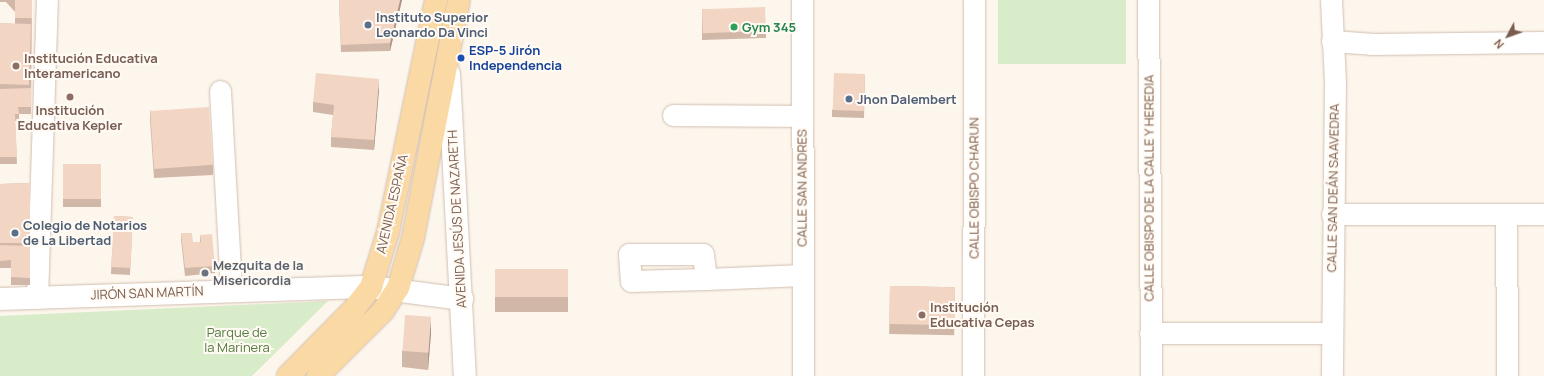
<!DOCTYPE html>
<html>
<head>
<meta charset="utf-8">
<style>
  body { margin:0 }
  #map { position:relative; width:1544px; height:376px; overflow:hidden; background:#fdf6ec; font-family:Manrope,sans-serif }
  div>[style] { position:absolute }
  .green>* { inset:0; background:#d8ecc9; transform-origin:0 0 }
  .roads { filter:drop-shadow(0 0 1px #d1beb0) drop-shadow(0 0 1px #d1beb0) }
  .street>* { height:21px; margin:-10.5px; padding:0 10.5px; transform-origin:10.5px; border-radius:10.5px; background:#fff }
  .secondary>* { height:22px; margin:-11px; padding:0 11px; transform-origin:11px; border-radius:11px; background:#fff }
  .primary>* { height:22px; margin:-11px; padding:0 11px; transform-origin:11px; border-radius:11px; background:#fbd9a5 }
  .wall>* { inset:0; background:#d1b7a8; transform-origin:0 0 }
  .shaded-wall>* { inset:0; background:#aa9588 }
  .building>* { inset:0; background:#f3d5c3; transform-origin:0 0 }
  .dots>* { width:11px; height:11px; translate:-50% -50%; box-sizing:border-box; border:2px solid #fffaf3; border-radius:50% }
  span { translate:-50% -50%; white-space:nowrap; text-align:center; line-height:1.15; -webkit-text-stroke:4px #fffaf3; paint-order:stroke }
  .service-label { font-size:13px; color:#4e5e75; font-weight:700 }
  .left { translate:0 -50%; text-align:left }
  .leisure-label { font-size:13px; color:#27864d; font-weight:700 }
  .transit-label { font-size:13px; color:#164399; font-weight:700 }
  .education-label { font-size:13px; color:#785e54; font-weight:700 }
  .street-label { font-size:13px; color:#7a5c4d }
  .worship-label { font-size:13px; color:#5b616d; font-weight:700 }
  .park-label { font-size:13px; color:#537a41 }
  .north { position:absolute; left:1488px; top:16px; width:40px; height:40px; -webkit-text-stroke:3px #fffaf3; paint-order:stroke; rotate:229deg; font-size:11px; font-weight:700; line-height:16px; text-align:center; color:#7a5c4d }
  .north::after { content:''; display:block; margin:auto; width:14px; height:18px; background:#7a5c4d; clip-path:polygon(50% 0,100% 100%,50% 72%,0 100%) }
</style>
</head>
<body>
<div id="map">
  <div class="green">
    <i style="left:998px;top:0;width:128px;height:64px"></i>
    <i style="clip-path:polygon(328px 301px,252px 376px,0 376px,0 316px)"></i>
  </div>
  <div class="roads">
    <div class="street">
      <i style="left:802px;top:0;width:376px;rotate:89.8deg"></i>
      <i style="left:1148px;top:0;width:376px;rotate:89.5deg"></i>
      <i style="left:1331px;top:0;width:81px;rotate:87.2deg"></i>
      <i style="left:1335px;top:81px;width:295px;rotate:90.6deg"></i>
      <i style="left:1332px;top:41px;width:39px;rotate:4deg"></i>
      <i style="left:1371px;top:44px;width:173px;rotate:-0.7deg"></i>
      <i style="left:220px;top:91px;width:199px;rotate:86.8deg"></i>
      <i style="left:673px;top:115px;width:129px;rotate:0.4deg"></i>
      <i style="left:1332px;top:214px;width:212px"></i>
      <i style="left:1506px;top:214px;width:162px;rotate:89.6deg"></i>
      <i style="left:706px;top:279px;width:25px;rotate:-97deg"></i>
      <i style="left:703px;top:254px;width:74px;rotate:180deg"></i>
      <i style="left:629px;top:254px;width:27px;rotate:86deg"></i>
      <i style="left:631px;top:281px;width:75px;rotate:-1.5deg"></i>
      <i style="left:706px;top:279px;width:97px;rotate:-2.4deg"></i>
      <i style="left:37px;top:298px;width:298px;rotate:-88.1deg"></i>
      <i style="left:1150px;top:333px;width:182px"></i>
      <i style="left:973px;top:376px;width:376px;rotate:-89.8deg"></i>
    </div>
    <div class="secondary">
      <i style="left:449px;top:74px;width:302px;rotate:87deg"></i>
      <i style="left:0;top:299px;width:371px;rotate:-1.9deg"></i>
      <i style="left:371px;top:287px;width:92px;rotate:7.5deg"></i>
    </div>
    <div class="primary">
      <i style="left:288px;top:376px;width:94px;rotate:-45.4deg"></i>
      <i style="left:354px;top:309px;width:28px;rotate:-52deg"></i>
      <i style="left:371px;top:287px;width:58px;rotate:-72.8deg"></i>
      <i style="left:388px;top:232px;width:237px;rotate:-78.3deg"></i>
      <i style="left:318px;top:376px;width:92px;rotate:-45deg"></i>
      <i style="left:383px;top:311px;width:27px;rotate:-57deg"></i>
      <i style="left:398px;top:288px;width:52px;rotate:-73.3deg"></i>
      <i style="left:413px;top:238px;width:242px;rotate:-79.1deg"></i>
    </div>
  </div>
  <div class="wall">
    <i style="clip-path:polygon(0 0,32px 0,31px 114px,19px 114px,19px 121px,15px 121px,17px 164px,0 164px,0 23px,15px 24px,15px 12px,6px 2px,0 2px)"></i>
    <i style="clip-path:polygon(339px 0,402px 0,390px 51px,341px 52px)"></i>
    <i style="clip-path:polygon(702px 9px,766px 31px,766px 38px,702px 40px)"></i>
    <i style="clip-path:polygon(865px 74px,864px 118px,832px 117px,832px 110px)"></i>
    <i style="clip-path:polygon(379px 89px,374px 150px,331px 147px,331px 137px,333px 115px,313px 112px,313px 102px)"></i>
    <i style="clip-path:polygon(150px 110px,213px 165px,213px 175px,154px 178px,150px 120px)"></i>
    <i style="left:63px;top:164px;width:38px;height:43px"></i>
    <i style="clip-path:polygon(30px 183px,30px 285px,11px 285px,11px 268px,0 268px,0 184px)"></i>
    <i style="left:114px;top:216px;width:19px;height:58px;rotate:3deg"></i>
    <i style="clip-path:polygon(181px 233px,193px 242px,200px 242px,200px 235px,215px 266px,215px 273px,185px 276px,181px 240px)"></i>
    <i style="left:495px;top:269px;width:73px;height:43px"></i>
    <i style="left:890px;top:286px;width:65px;height:48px;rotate:1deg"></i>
    <i style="clip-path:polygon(431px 333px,428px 370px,402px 367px,402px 351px)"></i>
  </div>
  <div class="shaded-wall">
    <i style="clip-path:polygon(400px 0,402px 0,390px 51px,390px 43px)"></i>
    <i style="clip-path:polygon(379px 79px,379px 89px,374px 150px,374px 140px)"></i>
    <i style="clip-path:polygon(431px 317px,431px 333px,428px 370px,428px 353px)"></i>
  </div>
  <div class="building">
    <i style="left:15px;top:0;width:17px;height:18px"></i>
    <i style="clip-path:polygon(339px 0,400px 0,390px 43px,341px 45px)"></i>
    <i style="left:765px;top:7px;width:24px;height:63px;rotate:88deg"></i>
    <i style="left:0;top:23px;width:31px;height:61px;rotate:2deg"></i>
    <i style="clip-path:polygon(316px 73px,379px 79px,374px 140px,331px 137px,334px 105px,313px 102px)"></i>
    <i style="left:834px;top:73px;width:31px;height:37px;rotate:2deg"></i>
    <i style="clip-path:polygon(31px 88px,31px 107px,18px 107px,19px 114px,15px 114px,17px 157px,0 157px,0 89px)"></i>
    <i style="left:209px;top:107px;width:58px;height:59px;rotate:86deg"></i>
    <i style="left:63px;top:164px;width:38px;height:35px"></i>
    <i style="clip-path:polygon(30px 183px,30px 206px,30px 203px,0 204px,0 184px)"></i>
    <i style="left:30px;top:203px;width:40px;height:30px;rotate:90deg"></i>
    <i style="left:114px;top:216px;width:19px;height:51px;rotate:3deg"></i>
    <i style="clip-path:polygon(181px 233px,192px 233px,193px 242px,201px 242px,200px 235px,212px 234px,215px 266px,185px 268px)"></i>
    <i style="clip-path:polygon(0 245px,30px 246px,30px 278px,11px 277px,11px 260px,0 261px)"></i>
    <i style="left:495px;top:269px;width:73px;height:28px"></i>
    <i style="left:890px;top:286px;width:65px;height:38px;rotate:1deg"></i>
    <i style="left:405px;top:315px;width:26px;height:36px;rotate:4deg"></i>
  </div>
  <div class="dots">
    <i style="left:368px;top:25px;background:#5c6f8a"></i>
    <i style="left:734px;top:27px;background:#2e9e5b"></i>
    <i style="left:461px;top:58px;background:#1a4fb4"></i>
    <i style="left:16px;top:66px;background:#8d6e63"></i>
    <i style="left:70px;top:97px;background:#8d6e63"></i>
    <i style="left:849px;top:99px;background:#5c6f8a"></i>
    <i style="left:15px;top:233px;background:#5c6f8a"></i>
    <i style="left:205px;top:273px;background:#6b7280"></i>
    <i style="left:922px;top:315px;background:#8d6e63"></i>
  </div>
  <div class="service-label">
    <span class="left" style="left:376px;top:25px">Instituto Superior<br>Leonardo Da Vinci</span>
    <span class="left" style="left:857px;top:99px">Jhon Dalembert</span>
    <span class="left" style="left:23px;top:233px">Colegio de Notarios<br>de La Libertad</span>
  </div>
  <div class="leisure-label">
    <span class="left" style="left:742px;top:27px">Gym 345</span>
  </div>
  <div class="transit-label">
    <span class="left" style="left:469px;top:58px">ESP-5 Jirón<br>Independencia</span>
  </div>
  <div class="education-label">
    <span class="left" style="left:24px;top:66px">Institución Educativa<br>Interamericano</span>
    <span style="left:70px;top:118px">Institución<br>Educativa Kepler</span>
    <span class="left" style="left:930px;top:315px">Institución<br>Educativa Cepas</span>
  </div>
  <div class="street-label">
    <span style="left:802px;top:188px;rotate:-90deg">CALLE SAN ANDRES</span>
    <span style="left:974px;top:188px;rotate:-90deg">CALLE OBISPO CHARUN</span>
    <span style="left:1149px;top:188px;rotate:-90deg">CALLE OBISPO DE LA CALLE Y HEREDIA</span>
    <span style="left:1333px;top:188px;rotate:-89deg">CALLE SAN DEÁN SAAVEDRA</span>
    <span style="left:392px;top:204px;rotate:-77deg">AVENIDA ESPAÑA</span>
    <span style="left:457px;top:219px;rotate:-93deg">AVENIDA JESÚS DE NAZARETH</span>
    <span style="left:147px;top:293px;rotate:-2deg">JIRÓN SAN MARTÍN</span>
  </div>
  <div class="worship-label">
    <span class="left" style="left:213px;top:273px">Mezquita de la<br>Misericordia</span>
  </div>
  <div class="park-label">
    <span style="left:237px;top:340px">Parque de<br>la Marinera</span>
  </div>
  <div class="north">N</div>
</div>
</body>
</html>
